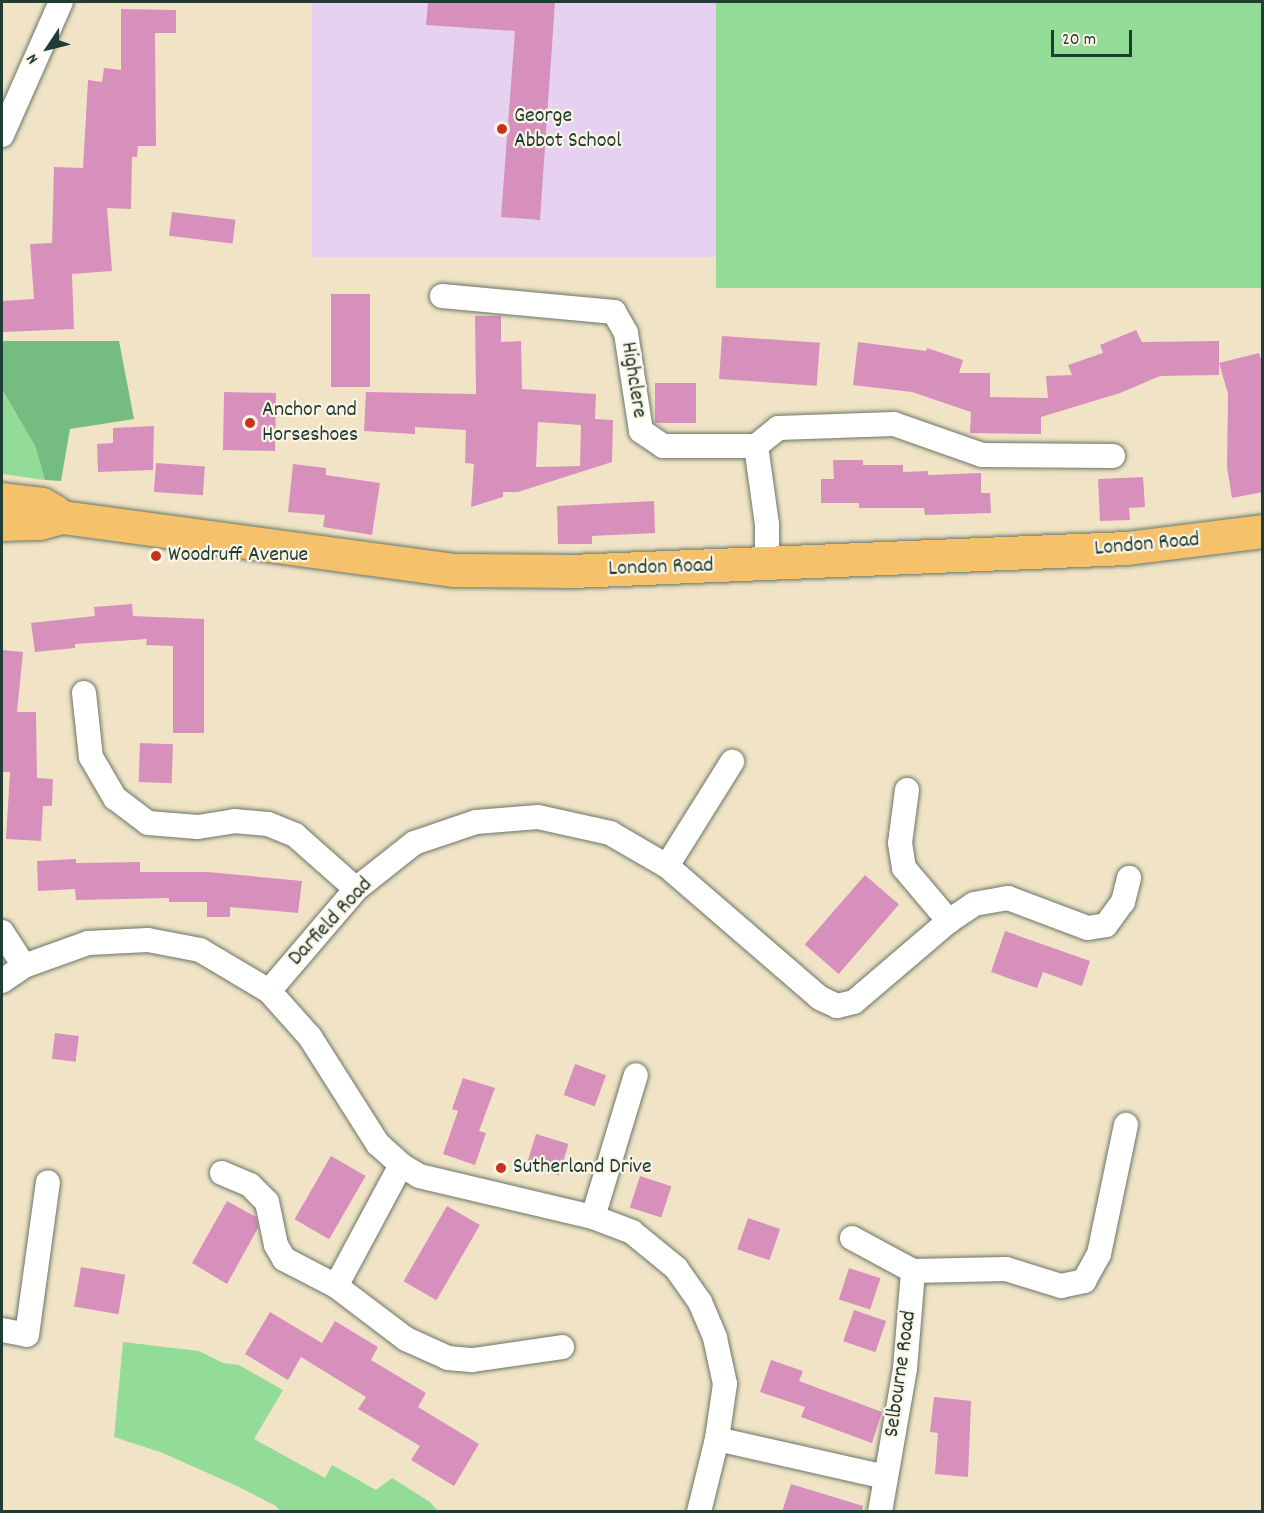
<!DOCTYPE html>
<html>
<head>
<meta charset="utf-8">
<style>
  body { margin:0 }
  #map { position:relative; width:1264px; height:1513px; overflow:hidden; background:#f1e4c6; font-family:Dekko,sans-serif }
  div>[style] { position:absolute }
  .built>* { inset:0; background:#e6d2f0; transform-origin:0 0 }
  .green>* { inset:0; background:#92dc97; transform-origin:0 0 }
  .forest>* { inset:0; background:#75bc80 }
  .building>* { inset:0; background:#d790bc; transform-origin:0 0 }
  .roads { filter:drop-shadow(0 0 2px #687767) drop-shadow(0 0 2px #687767) }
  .street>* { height:24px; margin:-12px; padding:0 12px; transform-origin:12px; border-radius:12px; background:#fff }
  .primary>* { height:33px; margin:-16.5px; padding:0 16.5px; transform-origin:16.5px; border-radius:16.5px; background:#f5c16b }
  .dots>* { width:16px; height:16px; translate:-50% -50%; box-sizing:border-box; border:3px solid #fcf5e5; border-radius:50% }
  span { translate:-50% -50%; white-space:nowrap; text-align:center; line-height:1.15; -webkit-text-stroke:4.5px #fcf5e5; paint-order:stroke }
  .poi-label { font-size:22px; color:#1f3d34 }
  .left { translate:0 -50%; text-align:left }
  .street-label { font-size:22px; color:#1f3d34 }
  .frame { position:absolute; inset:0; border:3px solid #1f3d34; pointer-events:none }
  .north { position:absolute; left:18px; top:18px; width:60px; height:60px; -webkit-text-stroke:4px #fcf5e5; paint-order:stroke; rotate:235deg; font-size:16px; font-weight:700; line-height:24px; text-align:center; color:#1f3d34 }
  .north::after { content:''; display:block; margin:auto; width:21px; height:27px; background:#1f3d34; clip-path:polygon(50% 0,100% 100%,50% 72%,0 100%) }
  .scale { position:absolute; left:1051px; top:30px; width:81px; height:27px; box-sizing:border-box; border:3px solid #1f3d34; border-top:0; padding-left:8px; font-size:18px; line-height:21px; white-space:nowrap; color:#1f3d34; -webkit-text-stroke:4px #fcf5e5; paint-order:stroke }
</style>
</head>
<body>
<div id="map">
  <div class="built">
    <i style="left:312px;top:2px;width:404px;height:255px"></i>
  </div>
  <div class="green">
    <i style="left:716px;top:2px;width:546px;height:286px"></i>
    <i style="clip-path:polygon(2px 389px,35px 446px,45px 480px,2px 474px)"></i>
    <i style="clip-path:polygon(123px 1342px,199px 1351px,223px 1363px,239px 1365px,283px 1390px,254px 1439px,325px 1478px,332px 1465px,376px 1490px,392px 1478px,430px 1502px,438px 1511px,280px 1511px,276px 1506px,239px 1487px,163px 1453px,114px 1437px)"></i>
  </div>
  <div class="forest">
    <i style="clip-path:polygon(2px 341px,119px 341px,134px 419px,70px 429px,61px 481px,45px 480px,35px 446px,2px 389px)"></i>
  </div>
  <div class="building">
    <i style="clip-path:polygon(428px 2px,555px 2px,540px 220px,501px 217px,515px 31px,426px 25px)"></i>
    <i style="clip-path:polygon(121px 9px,176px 10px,176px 33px,155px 33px,156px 146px,138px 146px,137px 157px,132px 157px,131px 209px,107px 208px,112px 271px,72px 274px,74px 329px,3px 332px,2px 301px,34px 299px,30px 244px,52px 243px,54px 167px,83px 168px,88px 80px,102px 82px,104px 68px,121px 70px)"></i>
    <i style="left:172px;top:212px;width:64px;height:24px;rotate:7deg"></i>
    <i style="left:331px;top:294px;width:39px;height:93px"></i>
    <i style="clip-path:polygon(evenodd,475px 316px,501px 316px,501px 342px,521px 341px,522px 389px,596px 394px,595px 419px,613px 420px,612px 462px,518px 492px,503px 492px,503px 497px,471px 507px,474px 464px,465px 463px,466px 430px,415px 427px,415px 434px,364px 431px,366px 392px,476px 394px,475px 316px,538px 422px,581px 425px,580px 466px,536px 467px,538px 422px)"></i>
    <i style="clip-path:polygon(1136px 330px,1142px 342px,1219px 341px,1219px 375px,1160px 376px,1120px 393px,1041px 417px,1041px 434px,970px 433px,971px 412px,912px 392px,853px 385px,858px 342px,926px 351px,927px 348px,963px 360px,959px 373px,990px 373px,990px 397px,1048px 398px,1046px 376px,1072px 375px,1068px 365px,1103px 353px,1100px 345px)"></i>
    <i style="left:722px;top:336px;width:98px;height:43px;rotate:4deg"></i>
    <i style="clip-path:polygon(1259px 353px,1263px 366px,1263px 492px,1232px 498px,1227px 467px,1228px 394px,1219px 363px)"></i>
    <i style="left:655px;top:383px;width:41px;height:40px"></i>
    <i style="left:276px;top:393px;width:58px;height:52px;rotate:91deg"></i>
    <i style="clip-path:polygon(154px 426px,153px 470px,98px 472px,97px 444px,113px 443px,113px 428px)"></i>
    <i style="clip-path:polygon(833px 460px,863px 460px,863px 465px,903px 465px,903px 472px,928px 471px,928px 475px,981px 473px,981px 493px,990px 493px,991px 513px,925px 515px,924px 508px,859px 508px,859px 503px,821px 503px,821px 479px,834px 479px)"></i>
    <i style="left:156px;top:463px;width:49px;height:29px;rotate:4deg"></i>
    <i style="clip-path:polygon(293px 464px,326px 468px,326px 475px,380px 483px,372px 535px,323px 527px,325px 515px,288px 512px)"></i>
    <i style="clip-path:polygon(1143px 477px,1145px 507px,1129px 508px,1130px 520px,1100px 521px,1098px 479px)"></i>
    <i style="clip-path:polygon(654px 501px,655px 533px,592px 536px,592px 544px,558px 544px,557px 506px)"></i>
    <i style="clip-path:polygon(132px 604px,133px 616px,204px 619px,204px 733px,173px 733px,173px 646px,146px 645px,147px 639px,75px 644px,75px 648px,35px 652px,31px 623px,95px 616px,94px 607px)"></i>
    <i style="clip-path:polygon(2px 650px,23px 652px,17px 712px,36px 712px,37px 778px,53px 779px,52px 806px,43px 806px,41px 841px,6px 839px,10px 772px,2px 772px)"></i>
    <i style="left:140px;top:743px;width:33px;height:39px;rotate:2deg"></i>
    <i style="clip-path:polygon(76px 859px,76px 863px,140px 862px,140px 872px,208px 872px,302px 881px,298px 913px,230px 907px,230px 917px,207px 917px,207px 902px,169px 902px,169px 898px,76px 900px,75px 889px,38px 891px,37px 861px)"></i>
    <i style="left:865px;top:875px;width:45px;height:92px;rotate:41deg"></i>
    <i style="clip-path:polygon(1005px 931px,1090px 961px,1082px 986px,1043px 972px,1037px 988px,991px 972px)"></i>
    <i style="left:55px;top:1033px;width:24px;height:26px;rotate:7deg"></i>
    <i style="left:575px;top:1064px;width:33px;height:33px;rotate:20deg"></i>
    <i style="clip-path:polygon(463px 1078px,495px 1088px,479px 1131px,486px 1133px,475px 1165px,443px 1154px,458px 1111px,452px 1109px)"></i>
    <i style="left:536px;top:1134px;width:34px;height:33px;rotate:17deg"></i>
    <i style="left:331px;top:1156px;width:40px;height:73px;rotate:30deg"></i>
    <i style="left:640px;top:1176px;width:33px;height:33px;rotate:18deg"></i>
    <i style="clip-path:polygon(227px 1201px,256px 1217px,258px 1228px,227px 1284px,192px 1263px)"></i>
    <i style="left:447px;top:1206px;width:38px;height:87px;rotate:30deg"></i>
    <i style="left:748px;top:1218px;width:34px;height:33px;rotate:19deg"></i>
    <i style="left:81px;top:1267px;width:45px;height:40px;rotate:10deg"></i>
    <i style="left:849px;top:1268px;width:33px;height:33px;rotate:18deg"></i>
    <i style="left:854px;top:1310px;width:34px;height:33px;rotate:19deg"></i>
    <i style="clip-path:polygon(270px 1312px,322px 1343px,335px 1321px,378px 1347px,371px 1360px,426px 1393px,418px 1407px,479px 1444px,454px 1486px,411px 1460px,420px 1446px,358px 1409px,366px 1397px,301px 1357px,288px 1380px,245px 1354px)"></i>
    <i style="clip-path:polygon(771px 1360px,803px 1371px,799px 1381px,882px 1412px,872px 1443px,801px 1417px,805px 1407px,760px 1392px)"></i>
    <i style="clip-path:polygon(934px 1397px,971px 1401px,968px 1477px,935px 1474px,938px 1433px,930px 1432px)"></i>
    <i style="clip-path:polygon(791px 1484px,863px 1506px,862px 1512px,782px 1512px)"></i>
  </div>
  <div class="roads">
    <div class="street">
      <i style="left:2px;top:135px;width:145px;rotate:-66.1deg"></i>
      <i style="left:442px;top:296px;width:173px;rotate:5.3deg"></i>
      <i style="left:614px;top:312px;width:24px;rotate:60deg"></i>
      <i style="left:626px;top:333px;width:99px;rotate:81.3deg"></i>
      <i style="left:641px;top:431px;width:27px;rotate:34deg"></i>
      <i style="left:663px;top:446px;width:93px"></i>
      <i style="left:756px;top:446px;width:79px;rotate:82deg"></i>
      <i style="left:767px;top:524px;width:40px;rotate:90deg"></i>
      <i style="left:756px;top:446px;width:28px;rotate:-39deg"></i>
      <i style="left:778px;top:428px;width:116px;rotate:-2deg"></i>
      <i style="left:894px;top:424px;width:93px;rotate:19.4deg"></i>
      <i style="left:982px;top:455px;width:131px;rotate:0.4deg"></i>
      <i style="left:84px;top:693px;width:64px;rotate:83.8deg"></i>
      <i style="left:91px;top:757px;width:48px;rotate:59.7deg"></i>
      <i style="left:115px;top:798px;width:41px;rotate:37.1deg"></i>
      <i style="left:148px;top:823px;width:50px;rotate:4.6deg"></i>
      <i style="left:198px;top:827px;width:36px;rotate:-9deg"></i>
      <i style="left:234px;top:821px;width:34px;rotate:5deg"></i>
      <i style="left:268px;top:824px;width:29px;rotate:22deg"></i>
      <i style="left:295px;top:835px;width:81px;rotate:41.5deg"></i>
      <i style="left:907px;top:790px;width:53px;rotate:97.5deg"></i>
      <i style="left:900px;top:843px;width:25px;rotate:81deg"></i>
      <i style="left:904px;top:868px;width:70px;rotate:49.7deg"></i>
      <i style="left:667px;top:866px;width:123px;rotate:-58deg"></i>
      <i style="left:2px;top:932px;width:40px;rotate:57.1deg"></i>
      <i style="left:2px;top:981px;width:27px;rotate:-34deg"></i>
      <i style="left:24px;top:966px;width:68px;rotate:-19.8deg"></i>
      <i style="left:88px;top:943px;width:60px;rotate:-2.9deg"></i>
      <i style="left:148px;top:940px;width:53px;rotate:10.9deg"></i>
      <i style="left:200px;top:950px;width:80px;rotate:30.7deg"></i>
      <i style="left:269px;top:991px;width:62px;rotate:48.3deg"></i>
      <i style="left:310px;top:1037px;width:127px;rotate:57.6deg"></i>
      <i style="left:378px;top:1144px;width:31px;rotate:42deg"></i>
      <i style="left:401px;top:1165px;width:21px;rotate:31deg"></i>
      <i style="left:419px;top:1176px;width:179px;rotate:13.3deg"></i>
      <i style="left:593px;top:1217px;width:42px;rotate:21deg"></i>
      <i style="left:632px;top:1232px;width:57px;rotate:39.3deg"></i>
      <i style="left:676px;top:1268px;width:42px;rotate:54.8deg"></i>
      <i style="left:700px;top:1302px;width:39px;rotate:67deg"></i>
      <i style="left:715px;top:1338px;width:47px;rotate:77.7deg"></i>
      <i style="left:725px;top:1384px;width:56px;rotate:98.3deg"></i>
      <i style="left:717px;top:1439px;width:75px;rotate:103.9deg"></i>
      <i style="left:269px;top:991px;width:134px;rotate:-49.5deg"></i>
      <i style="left:356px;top:889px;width:74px;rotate:-38.4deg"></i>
      <i style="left:414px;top:843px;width:65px;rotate:-18.7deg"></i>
      <i style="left:476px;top:822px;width:62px;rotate:-4.6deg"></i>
      <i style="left:538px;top:817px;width:74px;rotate:12.5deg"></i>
      <i style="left:610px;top:833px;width:66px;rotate:30.1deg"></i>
      <i style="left:667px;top:866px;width:202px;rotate:40.8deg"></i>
      <i style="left:820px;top:998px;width:19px;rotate:25deg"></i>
      <i style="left:837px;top:1006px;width:17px;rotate:-13deg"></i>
      <i style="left:854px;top:1002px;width:125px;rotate:-40.5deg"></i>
      <i style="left:949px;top:921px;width:30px;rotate:-34deg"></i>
      <i style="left:974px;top:904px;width:35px;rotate:-10deg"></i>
      <i style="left:1008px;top:898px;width:85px;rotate:20.6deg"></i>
      <i style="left:1088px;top:928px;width:18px;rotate:-9deg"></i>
      <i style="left:1106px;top:925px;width:29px;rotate:-54deg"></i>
      <i style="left:1123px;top:902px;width:25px;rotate:-76deg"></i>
      <i style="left:401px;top:1165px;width:137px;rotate:118.2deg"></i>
      <i style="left:336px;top:1286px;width:88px;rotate:37.1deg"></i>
      <i style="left:406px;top:1339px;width:46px;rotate:24.3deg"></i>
      <i style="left:448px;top:1358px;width:25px;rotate:5deg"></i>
      <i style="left:473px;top:1360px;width:90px;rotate:-8.3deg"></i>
      <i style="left:222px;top:1173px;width:30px;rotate:23deg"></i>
      <i style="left:250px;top:1185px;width:24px;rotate:45deg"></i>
      <i style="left:267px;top:1202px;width:44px;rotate:78.2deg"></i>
      <i style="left:276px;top:1245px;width:16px;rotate:60deg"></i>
      <i style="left:284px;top:1259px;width:59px;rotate:27.4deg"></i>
      <i style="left:593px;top:1217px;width:148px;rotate:-73.2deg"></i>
      <i style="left:852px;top:1238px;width:69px;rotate:28.4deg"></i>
      <i style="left:913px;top:1271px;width:93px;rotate:-1.2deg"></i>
      <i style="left:1006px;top:1269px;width:58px;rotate:17.2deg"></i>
      <i style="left:1061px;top:1286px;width:24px;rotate:-12deg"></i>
      <i style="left:1084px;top:1281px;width:31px;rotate:-61deg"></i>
      <i style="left:1099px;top:1254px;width:132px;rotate:-78.2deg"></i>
      <i style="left:2px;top:1330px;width:25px;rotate:11deg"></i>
      <i style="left:27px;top:1335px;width:154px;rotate:-82.2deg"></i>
      <i style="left:717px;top:1439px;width:172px;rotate:12.7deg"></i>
      <i style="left:880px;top:1512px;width:145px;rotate:-80.1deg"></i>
      <i style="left:905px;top:1369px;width:98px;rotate:-85.3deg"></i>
    </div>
    <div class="primary">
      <i style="left:2px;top:499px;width:40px;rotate:7.1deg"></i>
      <i style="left:42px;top:504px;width:16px;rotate:30deg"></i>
      <i style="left:2px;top:524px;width:37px;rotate:-2deg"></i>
      <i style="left:39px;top:523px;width:24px;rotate:-15deg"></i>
      <i style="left:62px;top:517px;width:396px;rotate:7.7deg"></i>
      <i style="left:454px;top:570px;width:117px;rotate:0.5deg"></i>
      <i style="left:571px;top:571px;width:555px;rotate:-2.37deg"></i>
      <i style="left:1126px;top:548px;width:137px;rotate:-7.1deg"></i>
    </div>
  </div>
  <div class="dots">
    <i style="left:502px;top:129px;background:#c8321e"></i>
    <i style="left:250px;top:423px;background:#c8321e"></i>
    <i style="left:156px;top:556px;background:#c8321e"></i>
    <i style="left:501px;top:1168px;background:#c8321e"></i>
  </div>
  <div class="poi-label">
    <span class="left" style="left:514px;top:129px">George<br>Abbot School</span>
    <span class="left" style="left:262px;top:423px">Anchor and<br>Horseshoes</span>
    <span class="left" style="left:168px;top:556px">Woodruff Avenue</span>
    <span class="left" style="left:513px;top:1168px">Sutherland Drive</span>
  </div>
  <div class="street-label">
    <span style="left:633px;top:380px;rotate:81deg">Highclere</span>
    <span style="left:1147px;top:545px;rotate:-5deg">London Road</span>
    <span style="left:661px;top:568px;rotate:-2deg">London Road</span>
    <span style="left:331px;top:922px;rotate:-47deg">Darfield Road</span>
    <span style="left:901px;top:1374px;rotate:-82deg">Selbourne Road</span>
  </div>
  <div class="frame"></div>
  <div class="north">N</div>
  <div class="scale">20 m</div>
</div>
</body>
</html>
